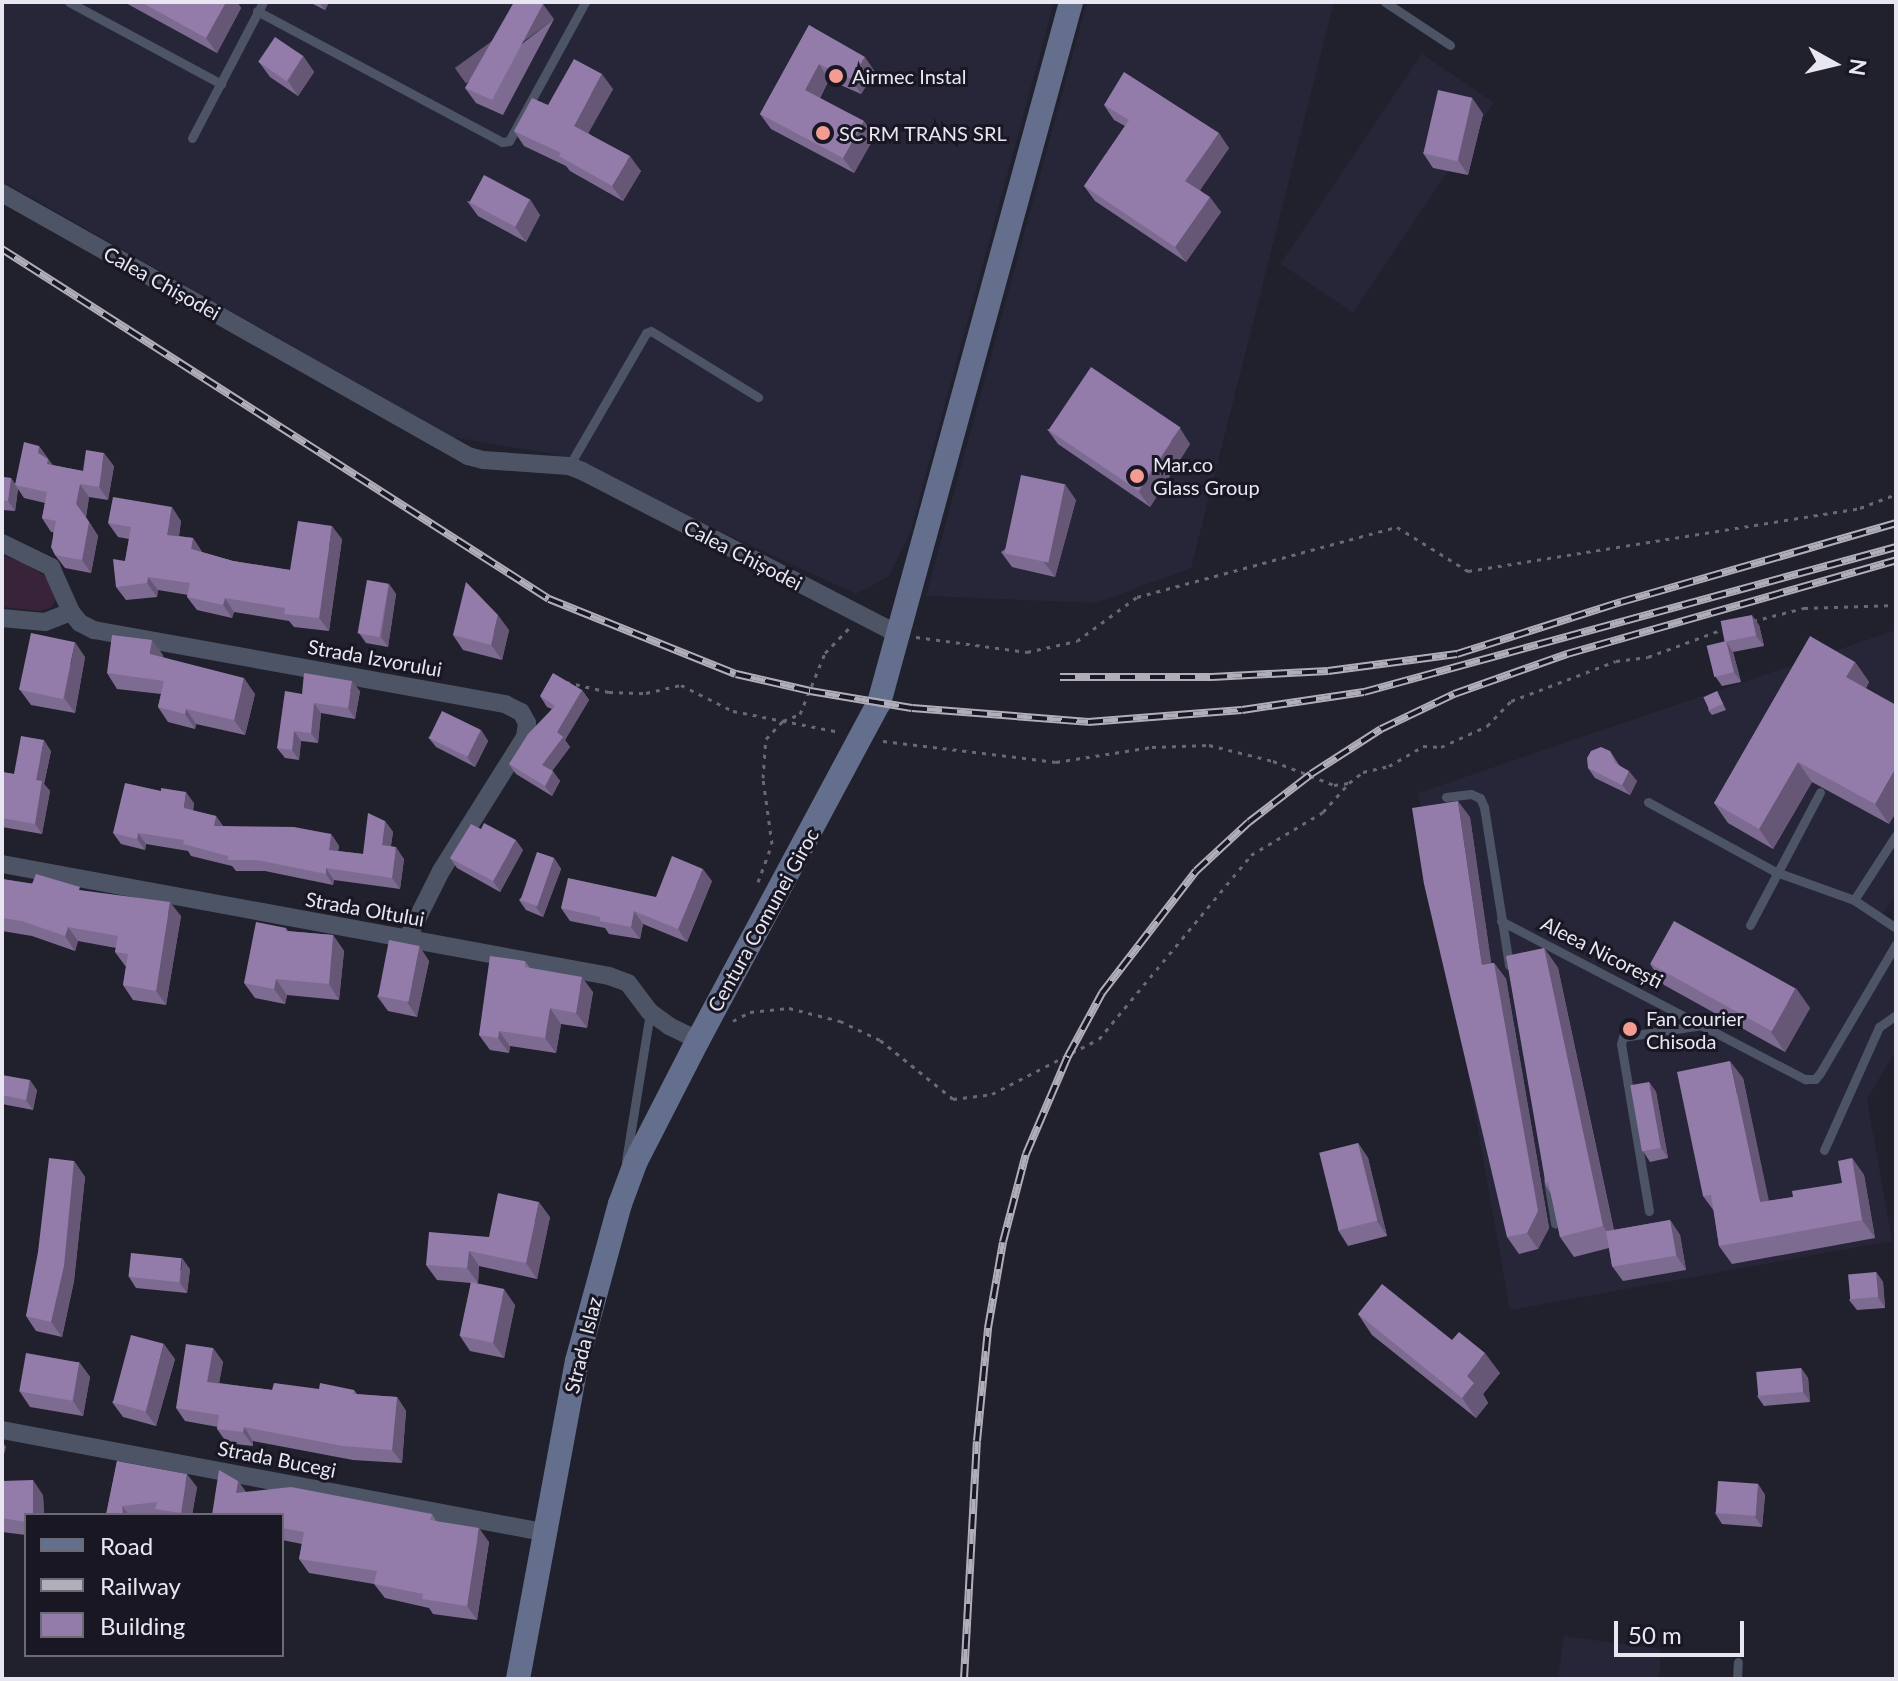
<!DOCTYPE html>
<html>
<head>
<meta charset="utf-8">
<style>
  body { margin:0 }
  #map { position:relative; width:1898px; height:1681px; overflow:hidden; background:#21202d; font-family:Lato,sans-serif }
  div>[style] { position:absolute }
  .built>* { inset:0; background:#272639; transform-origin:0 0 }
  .green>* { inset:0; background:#392339 }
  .path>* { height:3px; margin-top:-1.5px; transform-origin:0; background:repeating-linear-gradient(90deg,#696874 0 4px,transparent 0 10px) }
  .lane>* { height:9px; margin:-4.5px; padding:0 4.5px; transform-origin:4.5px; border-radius:4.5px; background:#4c5466 }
  .street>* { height:18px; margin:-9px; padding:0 9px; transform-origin:9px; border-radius:9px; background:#4c5466 }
  .secondary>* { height:24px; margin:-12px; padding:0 12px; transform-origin:12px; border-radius:12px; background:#636f8d }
  .rail>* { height:8px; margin-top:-4px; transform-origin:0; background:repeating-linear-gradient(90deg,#181723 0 15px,#b0afb9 0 30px); box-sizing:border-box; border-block:2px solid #b0afb9 }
  .wall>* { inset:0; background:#7e6b92 }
  .shaded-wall>* { inset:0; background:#675777; transform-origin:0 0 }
  .building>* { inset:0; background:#937caa; transform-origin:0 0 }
  .dots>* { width:22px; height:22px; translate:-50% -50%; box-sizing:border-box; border:4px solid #181723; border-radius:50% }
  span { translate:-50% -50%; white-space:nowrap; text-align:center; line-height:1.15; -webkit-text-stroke:6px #181723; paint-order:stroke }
  .poi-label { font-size:20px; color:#e8e7f1 }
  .left { translate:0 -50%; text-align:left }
  .street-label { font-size:20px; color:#e8e7f1 }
  .frame { position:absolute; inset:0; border:4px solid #e8e7f1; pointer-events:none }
  .legend { position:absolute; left:24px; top:1513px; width:260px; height:144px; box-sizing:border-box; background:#181723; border:2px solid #6b6a75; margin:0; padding:10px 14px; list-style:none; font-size:24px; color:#e8e7f1 }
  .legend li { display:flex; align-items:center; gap:16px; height:40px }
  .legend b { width:40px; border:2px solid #6b6a75 }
  .north { position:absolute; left:1794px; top:24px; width:80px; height:80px; -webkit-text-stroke:6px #181723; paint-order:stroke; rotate:98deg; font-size:22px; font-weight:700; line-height:32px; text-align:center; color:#e8e7f1 }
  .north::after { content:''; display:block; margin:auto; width:28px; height:36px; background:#e8e7f1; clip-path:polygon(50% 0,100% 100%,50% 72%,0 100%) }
  .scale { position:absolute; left:1614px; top:1621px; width:130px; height:36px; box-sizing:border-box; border:4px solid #e8e7f1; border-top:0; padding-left:10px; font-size:24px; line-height:28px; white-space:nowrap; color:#e8e7f1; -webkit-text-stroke:6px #181723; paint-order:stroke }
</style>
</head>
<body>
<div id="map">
  <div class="built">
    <i style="clip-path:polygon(2px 2px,1054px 2px,910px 533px,889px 576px,856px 594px,553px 454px,452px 437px,2px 181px)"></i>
    <i style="clip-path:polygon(1087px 2px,1334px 2px,1191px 568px,1096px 603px,926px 596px)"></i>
    <i style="left:1422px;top:54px;width:87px;height:253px;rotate:34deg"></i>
    <i style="clip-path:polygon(1896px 630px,1896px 895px,1883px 914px,1896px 924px,1896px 1050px,1867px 1099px,1892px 1241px,1510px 1310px,1418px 793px)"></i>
    <i style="clip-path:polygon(1564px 1636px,1661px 1649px,1659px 1679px,1558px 1679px)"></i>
  </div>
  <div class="green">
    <i style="clip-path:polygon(2px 555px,27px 564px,53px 582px,58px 595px,52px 607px,40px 611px,2px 607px)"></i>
  </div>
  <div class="path">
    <i style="left:1753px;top:621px;width:53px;rotate:-14.3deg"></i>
    <i style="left:1804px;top:608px;width:92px;rotate:-1.9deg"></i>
    <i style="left:916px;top:637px;width:112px;rotate:7.7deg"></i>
    <i style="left:1027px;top:652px;width:51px;rotate:-12.4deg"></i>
    <i style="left:1077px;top:641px;width:74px;rotate:-36.3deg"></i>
    <i style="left:1137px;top:597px;width:269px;rotate:-15.1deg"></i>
    <i style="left:1397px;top:527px;width:84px;rotate:31.8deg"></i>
    <i style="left:1468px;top:571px;width:397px;rotate:-9.1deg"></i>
    <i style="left:1860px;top:508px;width:39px;rotate:-21deg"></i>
    <i style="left:566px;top:682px;width:44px;rotate:13.1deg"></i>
    <i style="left:609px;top:692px;width:37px;rotate:2deg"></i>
    <i style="left:646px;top:693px;width:36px;rotate:-13deg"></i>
    <i style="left:681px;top:685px;width:58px;rotate:26.6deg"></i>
    <i style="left:733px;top:711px;width:109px;rotate:11.1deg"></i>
    <i style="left:883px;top:741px;width:174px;rotate:6.9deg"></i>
    <i style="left:1056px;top:762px;width:97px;rotate:-8.9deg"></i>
    <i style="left:1152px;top:747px;width:57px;rotate:-2deg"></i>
    <i style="left:1209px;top:745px;width:66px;rotate:14deg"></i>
    <i style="left:1273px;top:761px;width:66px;rotate:21.5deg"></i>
    <i style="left:1334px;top:785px;width:15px;rotate:-8deg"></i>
    <i style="left:1349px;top:783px;width:18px;rotate:-38deg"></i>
    <i style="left:1363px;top:772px;width:27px;rotate:-13deg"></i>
    <i style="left:1389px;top:766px;width:39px;rotate:-30deg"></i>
    <i style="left:1423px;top:746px;width:18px;rotate:3deg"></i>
    <i style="left:1441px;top:747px;width:51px;rotate:-24.5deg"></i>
    <i style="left:1487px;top:726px;width:35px;rotate:-46deg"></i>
    <i style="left:1511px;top:701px;width:112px;rotate:-20.9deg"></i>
    <i style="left:1616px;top:661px;width:32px;rotate:-7deg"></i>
    <i style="left:1648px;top:657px;width:83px;rotate:-20.4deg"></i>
    <i style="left:758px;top:882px;width:40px;rotate:-69.8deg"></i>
    <i style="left:772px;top:844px;width:67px;rotate:-97.8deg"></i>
    <i style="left:763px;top:778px;width:39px;rotate:-86deg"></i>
    <i style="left:766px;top:739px;width:25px;rotate:-47deg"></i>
    <i style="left:783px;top:721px;width:18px;rotate:-22deg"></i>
    <i style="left:800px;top:714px;width:66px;rotate:-67.7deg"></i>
    <i style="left:825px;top:653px;width:36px;rotate:-46deg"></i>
    <i style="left:733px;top:1021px;width:19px;rotate:-28deg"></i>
    <i style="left:750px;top:1012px;width:39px;rotate:-6deg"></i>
    <i style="left:789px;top:1008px;width:53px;rotate:14.3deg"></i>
    <i style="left:840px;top:1021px;width:44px;rotate:25.4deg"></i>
    <i style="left:880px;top:1040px;width:94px;rotate:38.9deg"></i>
    <i style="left:953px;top:1099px;width:39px;rotate:-7deg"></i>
    <i style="left:992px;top:1094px;width:120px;rotate:-27.2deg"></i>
    <i style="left:1099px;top:1039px;width:239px;rotate:-50.4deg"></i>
    <i style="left:1251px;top:855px;width:84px;rotate:-30.8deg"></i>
    <i style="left:1323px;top:812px;width:36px;rotate:-48deg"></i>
  </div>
  <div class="lane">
    <i style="left:69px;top:2px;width:173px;rotate:28.3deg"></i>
    <i style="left:1385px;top:2px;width:78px;rotate:33.5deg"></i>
    <i style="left:257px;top:11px;width:278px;rotate:28.1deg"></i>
    <i style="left:502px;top:142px;width:7px;rotate:-8deg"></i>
    <i style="left:509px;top:141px;width:158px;rotate:-61.3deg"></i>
    <i style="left:192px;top:138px;width:153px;rotate:-62.4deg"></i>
    <i style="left:569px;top:466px;width:154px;rotate:-59.9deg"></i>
    <i style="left:646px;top:333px;width:5px;rotate:-22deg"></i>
    <i style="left:651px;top:331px;width:126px;rotate:31.7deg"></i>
    <i style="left:1446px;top:797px;width:25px;rotate:-7deg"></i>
    <i style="left:1471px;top:794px;width:10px;rotate:24deg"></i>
    <i style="left:1480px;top:798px;width:10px;rotate:66deg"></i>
    <i style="left:1484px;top:807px;width:160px;rotate:81deg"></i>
    <i style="left:1648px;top:802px;width:146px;rotate:28.7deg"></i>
    <i style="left:1776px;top:872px;width:83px;rotate:19.7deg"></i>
    <i style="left:1854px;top:900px;width:50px;rotate:33.7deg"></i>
    <i style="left:1854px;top:900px;width:77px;rotate:-57.1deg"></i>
    <i style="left:1501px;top:921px;width:343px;rotate:27.5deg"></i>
    <i style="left:1805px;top:1079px;width:10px"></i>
    <i style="left:1815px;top:1079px;width:8px;rotate:-50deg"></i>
    <i style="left:1820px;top:1073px;width:150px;rotate:-59.5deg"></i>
    <i style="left:1750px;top:925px;width:150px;rotate:-62.2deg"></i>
    <i style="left:1824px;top:1150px;width:135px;rotate:-65.9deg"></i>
    <i style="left:1879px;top:1027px;width:21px;rotate:-35deg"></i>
    <i style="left:626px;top:1161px;width:151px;rotate:-80.8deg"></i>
    <i style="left:1548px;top:1180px;width:44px;rotate:80.8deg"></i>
    <i style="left:1649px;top:1211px;width:169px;rotate:-99.5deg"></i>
    <i style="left:1621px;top:1044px;width:7px;rotate:-74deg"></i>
    <i style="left:1623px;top:1037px;width:80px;rotate:-8.6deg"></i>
    <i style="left:1737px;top:1679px;width:17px;rotate:-87deg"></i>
  </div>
  <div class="street">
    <i style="left:2px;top:193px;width:535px;rotate:29.44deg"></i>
    <i style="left:468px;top:456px;width:16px;rotate:15deg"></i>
    <i style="left:483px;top:460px;width:86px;rotate:4deg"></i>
    <i style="left:569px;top:466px;width:14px;rotate:21deg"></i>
    <i style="left:582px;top:471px;width:358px;rotate:27.3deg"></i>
    <i style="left:2px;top:543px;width:55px;rotate:26.1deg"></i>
    <i style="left:51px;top:567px;width:49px;rotate:66deg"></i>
    <i style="left:71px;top:612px;width:14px;rotate:51deg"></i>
    <i style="left:80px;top:623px;width:16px;rotate:27deg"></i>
    <i style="left:94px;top:630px;width:418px;rotate:10.2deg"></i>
    <i style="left:505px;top:704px;width:18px;rotate:27deg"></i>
    <i style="left:521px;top:712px;width:13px;rotate:61deg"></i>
    <i style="left:527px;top:723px;width:14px;rotate:98deg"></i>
    <i style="left:525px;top:737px;width:158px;rotate:122.1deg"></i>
    <i style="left:441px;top:871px;width:76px;rotate:116.6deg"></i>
    <i style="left:2px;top:618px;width:43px;rotate:5.3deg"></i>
    <i style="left:45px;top:622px;width:28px;rotate:-21deg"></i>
    <i style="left:2px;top:864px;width:617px;rotate:10.45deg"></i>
    <i style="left:609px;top:976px;width:20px;rotate:20deg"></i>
    <i style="left:628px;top:983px;width:36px;rotate:53deg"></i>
    <i style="left:650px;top:1012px;width:24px;rotate:36deg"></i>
    <i style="left:669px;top:1026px;width:32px;rotate:26deg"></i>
    <i style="left:2px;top:1430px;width:551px;rotate:10.68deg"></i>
  </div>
  <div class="secondary">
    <i style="left:518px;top:1679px;width:323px;rotate:-79.5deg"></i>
    <i style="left:577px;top:1361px;width:163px;rotate:-74.7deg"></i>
    <i style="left:620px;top:1204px;width:46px;rotate:-69.6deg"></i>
    <i style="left:636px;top:1161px;width:136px;rotate:-62.9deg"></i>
    <i style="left:698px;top:1040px;width:383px;rotate:-61.8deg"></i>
    <i style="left:879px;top:703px;width:727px;rotate:-74.68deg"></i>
  </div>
  <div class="rail">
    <i style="left:2px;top:249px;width:649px;rotate:32.61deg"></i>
    <i style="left:549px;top:599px;width:201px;rotate:21.9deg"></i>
    <i style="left:736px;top:674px;width:76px;rotate:12.9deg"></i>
    <i style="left:810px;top:691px;width:103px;rotate:9.5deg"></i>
    <i style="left:912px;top:708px;width:177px;rotate:4.5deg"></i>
    <i style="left:1088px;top:722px;width:154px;rotate:-4.5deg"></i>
    <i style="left:1242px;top:710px;width:123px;rotate:-8.4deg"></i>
    <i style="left:1364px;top:692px;width:551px;rotate:-15.25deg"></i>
    <i style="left:1060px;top:677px;width:152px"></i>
    <i style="left:1212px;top:677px;width:116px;rotate:-3deg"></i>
    <i style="left:1328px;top:671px;width:130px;rotate:-7.5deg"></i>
    <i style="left:1457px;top:654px;width:172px;rotate:-17.6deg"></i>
    <i style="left:1621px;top:602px;width:286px;rotate:-16deg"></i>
    <i style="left:964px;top:1679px;width:238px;rotate:-86.9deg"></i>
    <i style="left:977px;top:1441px;width:114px;rotate:-84.4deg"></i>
    <i style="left:988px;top:1328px;width:87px;rotate:-80.1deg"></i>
    <i style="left:1003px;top:1242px;width:91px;rotate:-75.4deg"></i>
    <i style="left:1026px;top:1154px;width:107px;rotate:-66.8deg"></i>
    <i style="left:1068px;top:1056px;width:72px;rotate:-61.6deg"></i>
    <i style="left:1102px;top:993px;width:154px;rotate:-52.4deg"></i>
    <i style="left:1196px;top:871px;width:72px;rotate:-42.8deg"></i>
    <i style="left:1249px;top:822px;width:78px;rotate:-37.7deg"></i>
    <i style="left:1311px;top:774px;width:83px;rotate:-32.7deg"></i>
    <i style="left:1381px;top:729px;width:81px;rotate:-25.6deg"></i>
    <i style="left:1454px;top:694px;width:120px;rotate:-19.5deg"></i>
    <i style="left:1567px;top:654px;width:342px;rotate:-15.9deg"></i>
  </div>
  <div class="wall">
    <i style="clip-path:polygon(124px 2px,237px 2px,241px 8px,217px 53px)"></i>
    <i style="clip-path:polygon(309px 2px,329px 2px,325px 10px)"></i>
    <i style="clip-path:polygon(554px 19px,503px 115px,476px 103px,465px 88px)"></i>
    <i style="clip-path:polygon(809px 25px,875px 72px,861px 94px,829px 80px,820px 98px,875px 136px,854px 173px,771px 129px,760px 114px)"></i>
    <i style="clip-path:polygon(303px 56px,314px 72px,298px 96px,270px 77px,259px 62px)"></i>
    <i style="clip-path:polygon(613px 89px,588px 133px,641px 171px,623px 201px,570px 171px,566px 166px,524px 146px,514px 131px,548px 105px)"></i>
    <i style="clip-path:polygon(1472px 98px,1483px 114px,1468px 175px,1433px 168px,1423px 153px)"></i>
    <i style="clip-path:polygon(1104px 105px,1229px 148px,1200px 190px,1221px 212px,1186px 262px,1095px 201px,1084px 186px,1125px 126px,1114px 120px)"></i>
    <i style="clip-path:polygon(467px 201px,540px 215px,526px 242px,478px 216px)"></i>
    <i style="clip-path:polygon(1047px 429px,1190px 444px,1150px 507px,1058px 444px)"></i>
    <i style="clip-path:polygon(39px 446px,52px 465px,83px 471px,114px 466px,108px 500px,89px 497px,86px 517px,98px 536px,91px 573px,65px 568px,55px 555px,53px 532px,51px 532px,42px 518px,45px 503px,24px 498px,18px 489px,15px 511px,2px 510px,2px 477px,11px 478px,15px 484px)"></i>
    <i style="clip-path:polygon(1076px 500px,1055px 577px,1012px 567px,1001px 552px)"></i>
    <i style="clip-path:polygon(181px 521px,179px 536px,193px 538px,202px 552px,233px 561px,290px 570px,342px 539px,329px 631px,294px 627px,289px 621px,234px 612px,232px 618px,197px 610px,187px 597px,188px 595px,158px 590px,157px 597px,126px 600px,116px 587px,125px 561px,129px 539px,118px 537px,108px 523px)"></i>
    <i style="clip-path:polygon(389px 584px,396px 594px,388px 647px,366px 643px,359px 633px)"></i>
    <i style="clip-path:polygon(1759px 625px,1764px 646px,1733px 652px,1741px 682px,1722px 686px,1715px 676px,1726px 641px)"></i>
    <i style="clip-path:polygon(509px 630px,502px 660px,463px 650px,453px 635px)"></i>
    <i style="clip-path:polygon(163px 655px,163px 657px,255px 694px,245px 735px,196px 724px,195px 729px,168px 722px,158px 707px,161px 694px,117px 689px,107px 673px)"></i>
    <i style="clip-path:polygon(85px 657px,75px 713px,31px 705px,20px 690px)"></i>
    <i style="clip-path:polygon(1855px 662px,1869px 682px,1866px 688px,1889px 824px,1812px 782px,1773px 849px,1728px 823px,1714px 803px)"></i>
    <i style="clip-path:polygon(582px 690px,589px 700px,565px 740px,570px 747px,552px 771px,560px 781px,552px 796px,516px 774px,509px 764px,552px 709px,547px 707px,540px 696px)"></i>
    <i style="clip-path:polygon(360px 691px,355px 719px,321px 713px,318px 743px,301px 741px,299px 760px,285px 758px,277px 748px,302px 694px)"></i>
    <i style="clip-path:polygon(1717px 691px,1726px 710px,1712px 715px,1708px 710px)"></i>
    <i style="clip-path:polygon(481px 730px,488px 741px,475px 767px,436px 747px,428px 737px)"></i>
    <i style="clip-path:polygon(51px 751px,44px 784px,50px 791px,42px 834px,2px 827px,2px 772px,14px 774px)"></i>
    <i style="clip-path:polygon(1610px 751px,1619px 765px,1637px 781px,1630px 795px,1595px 778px,1588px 768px)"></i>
    <i style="clip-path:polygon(194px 803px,193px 811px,216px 816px,223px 826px,331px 834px,339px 846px,338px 851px,363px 854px,385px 821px,393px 832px,391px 846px,404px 859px,400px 889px,334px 880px,333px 885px,265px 871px,236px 871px,232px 866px,191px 856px,188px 851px,146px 844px,145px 850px,121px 844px,113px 833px)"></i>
    <i style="clip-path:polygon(1470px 817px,1491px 963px,1494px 963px,1506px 979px,1549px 1228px,1538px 1249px,1519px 1254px,1507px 1237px)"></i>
    <i style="clip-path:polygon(523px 850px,500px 892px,457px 868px,450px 858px)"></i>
    <i style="clip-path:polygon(554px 858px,561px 869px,543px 917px,526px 910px,519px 900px)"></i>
    <i style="clip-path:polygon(2px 879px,83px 891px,181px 916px,166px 1005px,133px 1000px,123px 985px,126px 967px,115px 952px,116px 948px,78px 941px,75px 951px,32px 936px,2px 931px)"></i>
    <i style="clip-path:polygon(712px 881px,687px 942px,643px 924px,640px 939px,609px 934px,605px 928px,570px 921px,561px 908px,656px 897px)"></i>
    <i style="clip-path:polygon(286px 928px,288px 931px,333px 935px,344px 951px,339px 1000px,287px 995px,285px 1004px,255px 998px,244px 983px)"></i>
    <i style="clip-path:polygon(419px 946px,429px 961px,417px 1017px,388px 1011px,377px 996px)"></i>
    <i style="clip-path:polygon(1544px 948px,1558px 968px,1614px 1230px,1670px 1220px,1680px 1235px,1686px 1270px,1623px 1281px,1612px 1266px,1609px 1248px,1574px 1257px,1560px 1237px,1551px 1194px,1546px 1186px)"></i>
    <i style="clip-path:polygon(525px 961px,530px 968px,593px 992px,587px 1028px,561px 1024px,556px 1053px,510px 1046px,509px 1053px,490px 1050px,479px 1035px)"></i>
    <i style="clip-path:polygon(1650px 964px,1810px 1008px,1785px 1052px,1664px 985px)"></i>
    <i style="clip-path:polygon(2px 1075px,37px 1090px,33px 1110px,2px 1104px)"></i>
    <i style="clip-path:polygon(1743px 1078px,1768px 1201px,1793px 1197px,1842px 1183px,1852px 1158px,1864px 1175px,1875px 1238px,1732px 1264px,1719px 1246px,1714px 1211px,1703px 1196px)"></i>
    <i style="clip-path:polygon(1649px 1082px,1656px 1092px,1668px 1158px,1650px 1162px,1643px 1151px)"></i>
    <i style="clip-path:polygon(1358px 1143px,1368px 1158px,1387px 1236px,1348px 1246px,1338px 1230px)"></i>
    <i style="clip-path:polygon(74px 1161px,85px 1177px,74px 1281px,62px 1337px,36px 1331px,26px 1316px)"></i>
    <i style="clip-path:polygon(550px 1217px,537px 1279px,479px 1266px,478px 1283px,472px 1283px,515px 1305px,504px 1358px,470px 1351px,460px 1336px,471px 1283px,437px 1280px,426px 1265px,489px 1237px)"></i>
    <i style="clip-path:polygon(190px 1269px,187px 1293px,136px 1288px,129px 1277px)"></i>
    <i style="clip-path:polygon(1876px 1272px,1883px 1282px,1885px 1308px,1857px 1310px,1849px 1300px)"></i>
    <i style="clip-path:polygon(1358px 1314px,1452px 1340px,1500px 1373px,1483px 1394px,1488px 1403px,1476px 1418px,1372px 1335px)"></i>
    <i style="clip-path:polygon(213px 1348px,223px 1362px,219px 1383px,272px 1390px,354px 1390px,357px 1394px,397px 1397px,406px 1411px,402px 1463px,353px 1460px,253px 1441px,253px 1446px,227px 1443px,217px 1429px,218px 1427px,185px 1421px,176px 1408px)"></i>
    <i style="clip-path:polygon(175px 1359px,156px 1426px,123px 1417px,112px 1402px)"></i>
    <i style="clip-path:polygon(79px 1362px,90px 1377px,83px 1416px,30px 1407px,20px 1392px)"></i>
    <i style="clip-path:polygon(1801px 1368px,1808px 1378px,1810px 1402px,1764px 1406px,1757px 1396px)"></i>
    <i style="clip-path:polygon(117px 1461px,197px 1487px,192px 1515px,106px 1515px)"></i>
    <i style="clip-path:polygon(2px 1481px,43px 1495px,44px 1515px,26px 1515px,26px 1535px,2px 1532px)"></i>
    <i style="clip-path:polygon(238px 1481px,246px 1492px,432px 1514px,436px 1521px,489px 1542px,477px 1620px,433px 1614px,429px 1608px,385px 1598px,374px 1584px,309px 1573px,299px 1559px,302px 1544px,282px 1540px,282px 1515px,212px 1515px)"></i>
    <i style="clip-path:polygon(1758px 1484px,1765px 1495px,1762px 1527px,1722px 1524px,1715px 1513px)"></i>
  </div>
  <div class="shaded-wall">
    <i style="clip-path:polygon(226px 2px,237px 2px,241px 8px,217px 53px,206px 38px)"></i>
    <i style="clip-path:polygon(319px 2px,329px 2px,325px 10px)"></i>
    <i style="left:543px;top:4px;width:19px;height:109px;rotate:54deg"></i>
    <i style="clip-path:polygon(303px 56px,314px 72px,298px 96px,288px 81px)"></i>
    <i style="clip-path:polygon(865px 57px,875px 72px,861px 94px,851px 79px)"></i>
    <i style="clip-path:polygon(819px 64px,829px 80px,815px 105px,805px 90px)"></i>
    <i style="clip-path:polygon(602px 74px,613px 89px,584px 141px,574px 126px)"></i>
    <i style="clip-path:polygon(1472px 98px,1483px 114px,1468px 175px,1458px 160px)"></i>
    <i style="clip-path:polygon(864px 121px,875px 136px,854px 173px,843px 158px)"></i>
    <i style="clip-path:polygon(1219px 133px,1229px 148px,1196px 196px,1185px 181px)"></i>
    <i style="clip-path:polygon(630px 156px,641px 171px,623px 201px,612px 186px)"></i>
    <i style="clip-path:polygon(1210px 197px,1221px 212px,1186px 262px,1175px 247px)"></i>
    <i style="clip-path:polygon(530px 199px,540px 215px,526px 242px,515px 227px)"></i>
    <i style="clip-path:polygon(1180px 428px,1190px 444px,1150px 507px,1139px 492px)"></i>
    <i style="clip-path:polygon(39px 446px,58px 472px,56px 477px,38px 453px)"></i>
    <i style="clip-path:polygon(104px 453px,114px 466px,108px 500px,99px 487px)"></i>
    <i style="clip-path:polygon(11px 478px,18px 489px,15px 511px,8px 501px)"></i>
    <i style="clip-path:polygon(80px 484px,89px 497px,86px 517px,76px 504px)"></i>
    <i style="clip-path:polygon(1065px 484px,1076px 500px,1055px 577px,1044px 562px)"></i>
    <i style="clip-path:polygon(172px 507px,181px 521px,177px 548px,167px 535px)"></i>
    <i style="clip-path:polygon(89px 522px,98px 536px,91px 573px,82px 560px)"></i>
    <i style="clip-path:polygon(332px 526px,342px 539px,329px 631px,319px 618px)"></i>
    <i style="clip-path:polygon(193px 538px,202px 552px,191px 549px)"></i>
    <i style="clip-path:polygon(148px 577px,158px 590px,157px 597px,147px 583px)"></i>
    <i style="clip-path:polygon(389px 584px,396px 594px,388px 647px,381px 637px)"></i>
    <i style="clip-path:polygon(225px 598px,234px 612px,232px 618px,223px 605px)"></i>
    <i style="clip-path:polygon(498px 615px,509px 630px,502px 660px,491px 645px)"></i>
    <i style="clip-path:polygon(1752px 615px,1759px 625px,1764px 646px,1756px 636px)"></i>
    <i style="clip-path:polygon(152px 640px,163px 655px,161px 669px,150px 654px)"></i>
    <i style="clip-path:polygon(1726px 641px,1733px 652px,1741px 682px,1734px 672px)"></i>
    <i style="clip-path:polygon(75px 642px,85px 657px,75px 713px,64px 698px)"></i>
    <i style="clip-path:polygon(1855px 662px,1869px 682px,1861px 697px,1846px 677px)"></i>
    <i style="clip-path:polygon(244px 678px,255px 694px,245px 735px,234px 720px)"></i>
    <i style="clip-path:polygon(352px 681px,360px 691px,355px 719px,348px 708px)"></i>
    <i style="clip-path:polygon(582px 690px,589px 700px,565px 740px,570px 747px,549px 775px,542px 765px,557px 732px)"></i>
    <i style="clip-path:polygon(314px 703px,321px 713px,318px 743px,311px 733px)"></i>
    <i style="clip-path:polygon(186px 709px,196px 724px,195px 729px,185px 714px)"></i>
    <i style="clip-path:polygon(481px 730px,488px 741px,475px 767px,467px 757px)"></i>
    <i style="clip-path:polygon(294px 731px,301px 741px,299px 760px,292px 750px)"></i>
    <i style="clip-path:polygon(44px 740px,51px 751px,44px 784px,50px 791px,42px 834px,35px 824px,36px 780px)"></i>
    <i style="clip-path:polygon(1798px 762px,1812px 782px,1773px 849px,1759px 829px)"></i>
    <i style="clip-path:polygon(1896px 768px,1896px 813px,1889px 824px,1875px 804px)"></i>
    <i style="clip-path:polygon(553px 771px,560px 781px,552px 796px,545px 786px)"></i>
    <i style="clip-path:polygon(1629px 771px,1637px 781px,1630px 795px,1622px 785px)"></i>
    <i style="clip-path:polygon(186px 792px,194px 803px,191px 820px,184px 808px)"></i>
    <i style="clip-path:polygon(1458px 801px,1470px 817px,1494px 982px,1482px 965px)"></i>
    <i style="clip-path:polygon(216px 816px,224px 828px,214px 826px)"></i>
    <i style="clip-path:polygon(385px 821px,393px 832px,389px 856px,382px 845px)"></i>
    <i style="clip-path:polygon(138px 833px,146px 844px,145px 850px,137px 839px)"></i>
    <i style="clip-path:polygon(331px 834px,339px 846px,337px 861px,329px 850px)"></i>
    <i style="clip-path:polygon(516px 840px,523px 850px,500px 892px,493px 881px)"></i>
    <i style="clip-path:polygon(396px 847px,404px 859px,400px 889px,392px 878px)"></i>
    <i style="clip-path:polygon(554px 858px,561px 869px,543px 917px,536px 907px)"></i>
    <i style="clip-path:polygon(326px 868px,334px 880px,333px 885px,326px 874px)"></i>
    <i style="clip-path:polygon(703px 869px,712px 881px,687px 942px,678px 929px)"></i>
    <i style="clip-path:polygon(170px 902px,181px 916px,166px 1005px,156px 991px)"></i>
    <i style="clip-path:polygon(634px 911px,643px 924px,640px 939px,631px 927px)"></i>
    <i style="clip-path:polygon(68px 927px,78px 941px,75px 951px,65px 936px)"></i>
    <i style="clip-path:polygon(333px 935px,344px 951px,339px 1000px,329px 984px)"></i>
    <i style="clip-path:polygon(419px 946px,429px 961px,417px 1017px,407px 1002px)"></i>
    <i style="clip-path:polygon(1544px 948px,1558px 968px,1617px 1246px,1603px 1226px)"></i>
    <i style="clip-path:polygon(1494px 963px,1506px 979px,1549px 1228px,1538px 1249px,1527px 1233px)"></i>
    <i style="clip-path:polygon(582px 977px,593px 992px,587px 1028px,576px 1013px)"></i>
    <i style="clip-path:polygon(276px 979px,287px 995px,285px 1004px,274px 989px)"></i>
    <i style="clip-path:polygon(1796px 988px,1810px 1008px,1785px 1052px,1771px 1032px)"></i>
    <i style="clip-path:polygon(550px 1008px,561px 1024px,556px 1053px,545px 1038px)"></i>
    <i style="clip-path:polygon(499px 1031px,510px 1046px,509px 1053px,498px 1038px)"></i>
    <i style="clip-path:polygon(1730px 1061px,1743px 1078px,1773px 1220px,1760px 1202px)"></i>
    <i style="clip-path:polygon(30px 1080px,37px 1090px,33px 1110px,26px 1100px)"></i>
    <i style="clip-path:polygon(1649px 1082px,1656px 1092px,1668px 1158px,1661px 1148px)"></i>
    <i style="clip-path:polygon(1358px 1143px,1368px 1158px,1387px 1236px,1377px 1221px)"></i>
    <i style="clip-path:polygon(1852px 1158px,1864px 1175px,1875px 1238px,1862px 1220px)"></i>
    <i style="clip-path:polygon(74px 1161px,85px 1177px,74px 1281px,62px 1337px,51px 1322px)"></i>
    <i style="clip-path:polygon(539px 1202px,550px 1217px,537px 1279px,526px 1263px)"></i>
    <i style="clip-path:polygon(1670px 1220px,1680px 1235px,1686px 1270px,1676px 1255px)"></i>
    <i style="clip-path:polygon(469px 1251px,479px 1266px,478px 1283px,467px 1268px)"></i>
    <i style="clip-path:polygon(182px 1258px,190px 1269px,187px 1293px,180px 1283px)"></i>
    <i style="clip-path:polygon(1876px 1272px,1883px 1282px,1885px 1308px,1878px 1297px)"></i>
    <i style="clip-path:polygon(504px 1289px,515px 1305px,504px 1358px,493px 1343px)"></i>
    <i style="clip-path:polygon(164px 1344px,175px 1359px,156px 1426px,145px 1411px)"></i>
    <i style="clip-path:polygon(213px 1348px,223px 1362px,217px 1395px,207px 1382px)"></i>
    <i style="clip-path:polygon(1485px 1353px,1500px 1373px,1483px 1394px,1488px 1403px,1476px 1418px,1462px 1398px,1467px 1376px)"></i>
    <i style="clip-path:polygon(79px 1362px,90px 1377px,83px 1416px,73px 1401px)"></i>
    <i style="clip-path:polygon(1801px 1368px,1808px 1378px,1810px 1402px,1803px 1392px)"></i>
    <i style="clip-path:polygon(397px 1397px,406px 1411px,402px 1463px,392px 1450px)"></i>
    <i style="clip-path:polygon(244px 1427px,253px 1441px,253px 1446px,243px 1432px)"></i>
    <i style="clip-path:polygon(2px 1441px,6px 1447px,2px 1462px)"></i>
    <i style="clip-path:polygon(187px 1474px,197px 1487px,192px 1515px,182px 1515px,181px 1513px)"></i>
    <i style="clip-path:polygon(33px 1480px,43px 1495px,44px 1515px,33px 1515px)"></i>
    <i style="clip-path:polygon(238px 1481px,248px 1495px,236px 1493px)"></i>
    <i style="clip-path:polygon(1758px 1484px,1765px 1495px,1762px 1527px,1755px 1517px)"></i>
    <i style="clip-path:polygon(122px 1506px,129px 1515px,123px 1515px)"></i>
    <i style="clip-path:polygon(479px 1528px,489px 1542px,477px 1620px,467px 1606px)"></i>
  </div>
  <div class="building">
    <i style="clip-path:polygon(141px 2px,226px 2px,206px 38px)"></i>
    <i style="clip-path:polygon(514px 2px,539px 2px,543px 4px,492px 100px,465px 88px)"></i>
    <i style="clip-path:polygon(809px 25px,865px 57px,851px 79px,819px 64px,805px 90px,864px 121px,843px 158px,760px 114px)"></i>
    <i style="left:275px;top:37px;width:34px;height:30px;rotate:34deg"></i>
    <i style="clip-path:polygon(574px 59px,602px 74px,574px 126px,630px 156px,612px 186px,559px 156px,561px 153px,514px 131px,532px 98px,548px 105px)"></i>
    <i style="clip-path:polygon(1124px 72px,1219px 133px,1185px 181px,1210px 197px,1175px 247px,1084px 186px,1129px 120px,1104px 105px)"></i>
    <i style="left:1438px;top:90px;width:35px;height:65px;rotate:13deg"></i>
    <i style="left:484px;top:175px;width:52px;height:31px;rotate:28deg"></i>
    <i style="left:1091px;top:367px;width:108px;height:76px;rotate:34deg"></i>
    <i style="clip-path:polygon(24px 442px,39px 446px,38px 453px,48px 459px,47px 464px,83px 471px,86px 450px,104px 453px,99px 487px,80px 484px,76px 504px,89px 522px,82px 560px,55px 555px,51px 547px,56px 521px,42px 518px,47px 492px,15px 485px)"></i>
    <i style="left:1021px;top:475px;width:45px;height:80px;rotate:12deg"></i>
    <i style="clip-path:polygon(2px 477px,11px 478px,8px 501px,2px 500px)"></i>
    <i style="clip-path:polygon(113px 497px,172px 507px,167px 535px,193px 538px,191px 549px,233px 561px,290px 570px,298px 521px,332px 526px,319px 618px,284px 614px,285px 608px,225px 598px,223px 605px,187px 597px,190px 583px,148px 577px,147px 583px,116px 587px,113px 559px,125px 561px,131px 527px,108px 523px)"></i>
    <i style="left:367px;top:580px;width:22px;height:54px;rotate:10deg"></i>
    <i style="clip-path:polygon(466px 582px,498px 615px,491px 645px,453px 635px)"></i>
    <i style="left:1752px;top:615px;width:21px;height:32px;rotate:79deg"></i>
    <i style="left:31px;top:633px;width:45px;height:58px;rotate:12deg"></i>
    <i style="clip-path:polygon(112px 635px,152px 640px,150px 654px,244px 678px,234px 720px,186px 709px,185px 714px,158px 707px,164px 681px,107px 673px)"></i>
    <i style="clip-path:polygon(1810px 636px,1855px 662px,1846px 677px,1896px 705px,1896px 768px,1875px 804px,1798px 762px,1759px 829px,1714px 803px)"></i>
    <i style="left:1726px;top:641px;width:32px;height:20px;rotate:76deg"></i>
    <i style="clip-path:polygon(304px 673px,352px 681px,348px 708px,314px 703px,311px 733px,294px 731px,292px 750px,277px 748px,285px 691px,302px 694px)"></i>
    <i style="clip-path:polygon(553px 673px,582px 690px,557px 732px,563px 737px,542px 765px,553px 771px,545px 786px,509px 764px,528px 734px,555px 706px,540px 696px)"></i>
    <i style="left:1717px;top:691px;width:14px;height:15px;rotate:65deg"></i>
    <i style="left:442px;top:711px;width:43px;height:30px;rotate:26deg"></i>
    <i style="clip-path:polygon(21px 736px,44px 740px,36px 780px,42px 781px,35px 824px,2px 818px,2px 772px,14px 774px)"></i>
    <i style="clip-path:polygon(1601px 747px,1610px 751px,1615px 763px,1629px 771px,1622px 785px,1588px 768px,1587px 758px,1591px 751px)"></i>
    <i style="clip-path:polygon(125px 783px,161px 791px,161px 788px,186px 792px,184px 808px,216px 816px,214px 826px,294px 827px,331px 834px,329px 850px,363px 854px,368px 813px,385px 821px,382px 845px,396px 847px,392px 878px,326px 868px,326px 874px,257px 860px,228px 860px,228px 856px,183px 844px,184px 840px,138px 833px,137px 839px,113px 833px)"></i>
    <i style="clip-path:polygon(1458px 801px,1482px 965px,1494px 963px,1538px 1211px,1527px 1233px,1507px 1237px,1424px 884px,1412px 808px)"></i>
    <i style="clip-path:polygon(484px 823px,516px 840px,493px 881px,450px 858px,471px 824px,481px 829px)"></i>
    <i style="left:537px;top:852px;width:18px;height:51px;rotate:19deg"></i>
    <i style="clip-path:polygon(672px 856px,703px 869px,678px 929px,634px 911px,631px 927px,600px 921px,600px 917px,561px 908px,568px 878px,656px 897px)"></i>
    <i style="clip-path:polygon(36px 874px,80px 887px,79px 890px,170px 902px,156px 991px,123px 985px,128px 954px,115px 952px,118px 936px,68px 927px,65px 936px,22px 921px,2px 918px,2px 879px,32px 884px)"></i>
    <i style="left:1674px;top:921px;width:139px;height:49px;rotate:29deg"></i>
    <i style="clip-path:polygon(256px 922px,286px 928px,285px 931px,333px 935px,329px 984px,276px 979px,274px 989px,244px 983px)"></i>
    <i style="left:389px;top:940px;width:31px;height:57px;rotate:11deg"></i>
    <i style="clip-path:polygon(1544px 948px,1603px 1226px,1560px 1237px,1548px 1181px,1546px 1186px,1506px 956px)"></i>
    <i style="clip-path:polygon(490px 956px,525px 961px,525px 967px,582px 977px,576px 1013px,550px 1008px,545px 1038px,499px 1031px,498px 1038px,479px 1035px)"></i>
    <i style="clip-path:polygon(1730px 1061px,1760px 1202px,1793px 1197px,1792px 1191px,1842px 1183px,1838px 1161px,1852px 1158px,1862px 1220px,1719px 1246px,1711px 1195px,1703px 1196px,1677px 1072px)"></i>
    <i style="clip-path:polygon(2px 1075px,30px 1080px,26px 1100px,2px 1095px)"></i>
    <i style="left:1649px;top:1082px;width:67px;height:19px;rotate:80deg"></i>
    <i style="left:1358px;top:1143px;width:80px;height:40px;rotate:76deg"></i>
    <i style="clip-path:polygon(49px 1158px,74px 1161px,64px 1266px,51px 1322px,26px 1316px,38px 1252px)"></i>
    <i style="clip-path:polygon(498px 1193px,539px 1202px,526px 1263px,469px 1251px,467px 1268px,426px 1265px,429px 1232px,489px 1237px)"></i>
    <i style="left:1670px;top:1220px;width:36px;height:65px;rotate:80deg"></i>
    <i style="left:131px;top:1253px;width:51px;height:24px;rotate:6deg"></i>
    <i style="left:1876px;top:1272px;width:25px;height:28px;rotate:85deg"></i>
    <i style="left:471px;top:1282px;width:34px;height:55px;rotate:12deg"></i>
    <i style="clip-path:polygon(1382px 1284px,1452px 1340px,1459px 1332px,1485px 1353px,1467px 1376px,1474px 1383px,1462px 1398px,1358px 1314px)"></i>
    <i style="left:131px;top:1335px;width:34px;height:70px;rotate:15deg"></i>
    <i style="clip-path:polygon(186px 1344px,213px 1348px,207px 1382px,272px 1390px,274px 1383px,319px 1389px,320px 1383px,354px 1390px,353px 1394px,397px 1397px,392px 1450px,343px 1446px,244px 1427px,243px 1432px,217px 1429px,219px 1415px,176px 1408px)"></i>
    <i style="left:26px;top:1353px;width:54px;height:39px;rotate:10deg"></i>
    <i style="left:1801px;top:1368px;width:24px;height:45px;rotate:85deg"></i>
    <i style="clip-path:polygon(117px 1461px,187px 1474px,181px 1513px,155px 1509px,157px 1502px,122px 1506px,123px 1515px,106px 1515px)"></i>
    <i style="clip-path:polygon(219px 1470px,238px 1481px,236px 1493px,291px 1487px,432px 1514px,430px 1520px,479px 1528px,467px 1606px,422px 1599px,423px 1594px,374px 1584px,377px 1571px,299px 1559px,304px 1532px,282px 1528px,282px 1515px,212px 1515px)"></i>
    <i style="clip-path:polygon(33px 1480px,33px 1515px,26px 1515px,26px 1522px,2px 1518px,2px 1481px)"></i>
    <i style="left:1718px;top:1481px;width:40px;height:32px;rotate:4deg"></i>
  </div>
  <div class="dots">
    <i style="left:836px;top:76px;background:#f59c92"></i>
    <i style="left:823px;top:133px;background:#f59c92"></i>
    <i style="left:1137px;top:476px;background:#f59c92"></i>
    <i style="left:1630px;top:1029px;background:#f59c92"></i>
  </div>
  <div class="poi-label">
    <span class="left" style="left:852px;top:76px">Airmec Instal</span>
    <span class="left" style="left:839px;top:133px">SC RM TRANS SRL</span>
    <span class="left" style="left:1153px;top:476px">Mar.co<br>Glass Group</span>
    <span class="left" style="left:1646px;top:1030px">Fan courier<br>Chisoda</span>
  </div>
  <div class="street-label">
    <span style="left:162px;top:283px;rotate:29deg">Calea Chișodei</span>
    <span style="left:743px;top:555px;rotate:27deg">Calea Chișodei</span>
    <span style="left:375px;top:658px;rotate:10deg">Strada Izvorului</span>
    <span style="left:365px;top:909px;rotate:10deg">Strada Oltului</span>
    <span style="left:763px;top:920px;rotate:-61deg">Centura Comunei Giroc</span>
    <span style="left:1602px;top:952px;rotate:27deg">Aleea Nicorești</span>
    <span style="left:583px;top:1345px;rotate:-76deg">Strada Islaz</span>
    <span style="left:277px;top:1459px;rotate:11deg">Strada Bucegi</span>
  </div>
  <div class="frame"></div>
  <ul class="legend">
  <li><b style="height:10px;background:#636f8d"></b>Road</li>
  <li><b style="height:10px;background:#b0afb9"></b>Railway</li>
  <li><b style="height:22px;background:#937caa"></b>Building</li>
  </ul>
  <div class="north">N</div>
  <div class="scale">50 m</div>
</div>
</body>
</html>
